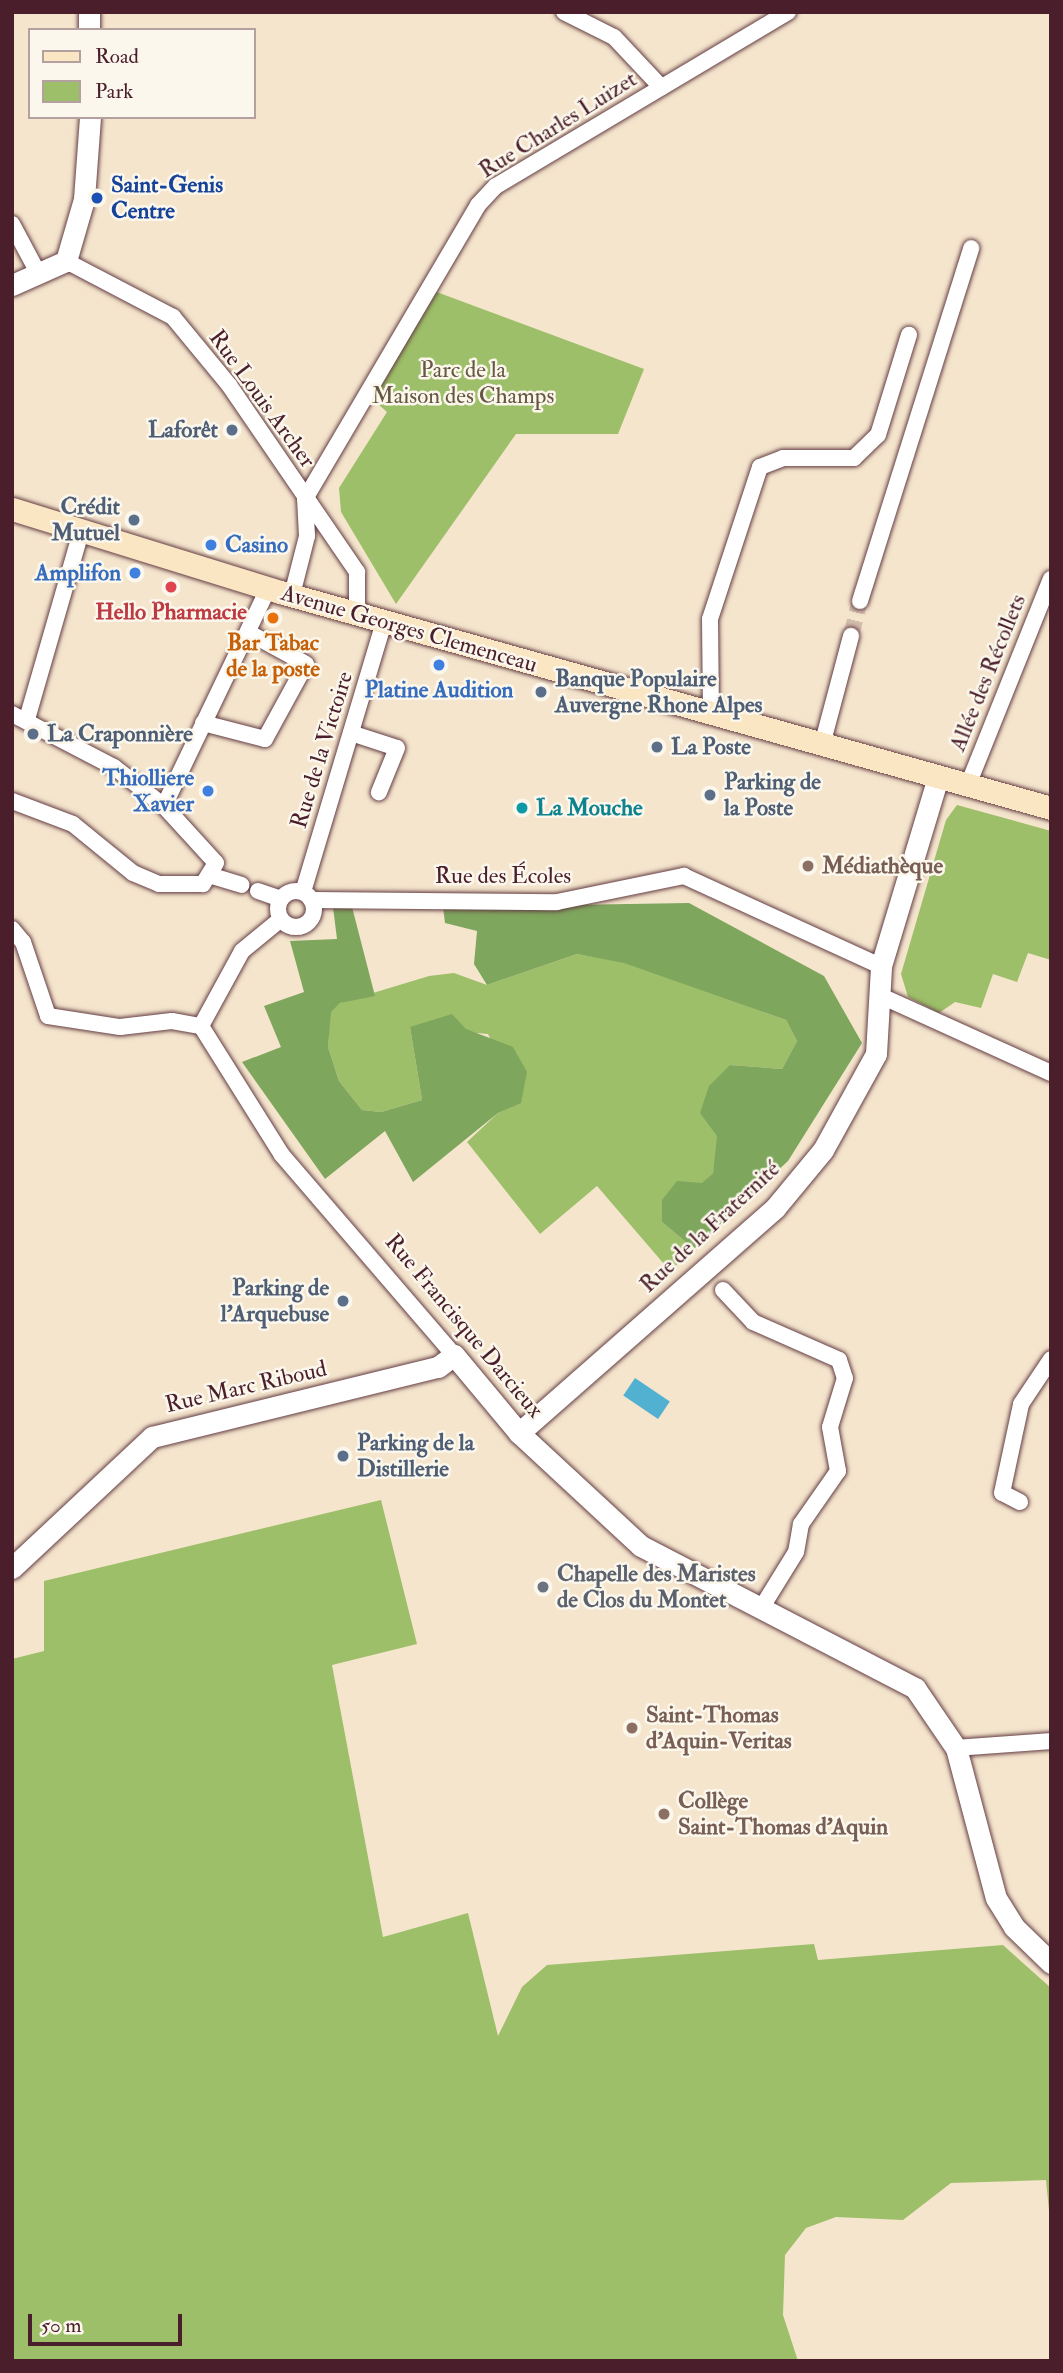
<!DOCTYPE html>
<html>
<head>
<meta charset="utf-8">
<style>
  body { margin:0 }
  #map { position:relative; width:1063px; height:2373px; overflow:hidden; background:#f5e5cd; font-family:"IM FELL Double Pica",serif }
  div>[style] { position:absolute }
  .green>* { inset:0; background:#9dbf69 }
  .forest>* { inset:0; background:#7ea65d }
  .water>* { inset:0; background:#52b0d0; transform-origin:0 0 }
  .minor-tunnel>* { height:16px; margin-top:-8px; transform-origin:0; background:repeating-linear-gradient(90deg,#d3bdad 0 16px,transparent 0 24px) }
  .roads { filter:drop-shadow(0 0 2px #643d43) drop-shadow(0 0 2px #643d43) }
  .minor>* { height:16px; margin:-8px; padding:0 8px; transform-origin:8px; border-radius:8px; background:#fff }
  .minor>.ring { margin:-8px; padding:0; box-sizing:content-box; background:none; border:16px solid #fff; border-radius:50% }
  .tertiary>* { height:21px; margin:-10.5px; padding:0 10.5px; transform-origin:10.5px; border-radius:10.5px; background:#fff }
  .secondary>* { height:23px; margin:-11.5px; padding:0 11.5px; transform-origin:11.5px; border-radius:11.5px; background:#fbe6c4 }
  .dots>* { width:19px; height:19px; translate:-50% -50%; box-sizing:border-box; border:4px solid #fbf7ec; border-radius:50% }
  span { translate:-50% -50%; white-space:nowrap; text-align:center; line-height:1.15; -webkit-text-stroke:5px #fbf7ec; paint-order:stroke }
  .street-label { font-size:23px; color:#4a1f2b }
  .transit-label { font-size:23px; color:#164399; font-weight:700 }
  .left { translate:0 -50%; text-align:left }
  .park-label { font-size:23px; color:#675741 }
  .service-label { font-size:23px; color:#4e5e75; font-weight:700 }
  .right { translate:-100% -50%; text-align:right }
  .shop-label { font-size:23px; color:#366cbe; font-weight:700 }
  .health-label { font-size:23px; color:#be3a42; font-weight:700 }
  .food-label { font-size:23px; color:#c56008; font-weight:700 }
  .culture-label { font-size:23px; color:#0d838f; font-weight:700 }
  .education-label { font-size:23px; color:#785e54; font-weight:700 }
  .worship-label { font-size:23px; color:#5b616d; font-weight:700 }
  .frame { position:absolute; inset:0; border:14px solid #4a1f2b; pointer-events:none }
  .legend { position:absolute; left:28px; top:28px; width:228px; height:91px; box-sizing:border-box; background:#fbf7ec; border:2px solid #b4a19f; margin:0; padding:9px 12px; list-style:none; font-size:21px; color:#4a1f2b }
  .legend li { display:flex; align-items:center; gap:14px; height:35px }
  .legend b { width:35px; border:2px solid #b4a19f }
  .scale { position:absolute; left:28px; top:2314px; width:154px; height:32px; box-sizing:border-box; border:4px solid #4a1f2b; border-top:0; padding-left:9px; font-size:21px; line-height:24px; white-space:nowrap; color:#4a1f2b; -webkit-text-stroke:5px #fbf7ec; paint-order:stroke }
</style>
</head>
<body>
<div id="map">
  <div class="green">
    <i style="clip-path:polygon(434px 291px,644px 369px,618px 434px,516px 434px,396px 604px,341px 512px,339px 488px,387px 412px,370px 397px)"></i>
    <i style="clip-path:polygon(957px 805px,1051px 831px,1051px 960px,1028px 953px,1017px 982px,993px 974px,981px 1008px,955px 1002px,939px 1013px,908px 997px,901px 974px,946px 820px)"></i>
    <i style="clip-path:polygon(577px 954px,624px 962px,786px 1020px,797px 1041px,782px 1069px,730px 1065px,713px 1173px,662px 1222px,694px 1249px,670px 1271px,597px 1186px,540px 1234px,467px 1142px,498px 1113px,521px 1102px,488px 1034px,410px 1027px,422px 1100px,381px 1112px,362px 1110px,339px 1081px,328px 1047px,330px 1012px,340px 1003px,429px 976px,454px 973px,487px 985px)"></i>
    <i style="clip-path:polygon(381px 1500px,417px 1644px,332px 1665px,383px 1937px,468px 1913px,498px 2036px,522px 1987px,547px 1965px,814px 1944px,818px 1960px,1003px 1945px,1051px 1988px,1051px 2231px,1046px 2180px,951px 2183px,903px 2220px,836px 2217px,806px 2228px,785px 2255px,783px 2315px,798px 2361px,12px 2361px,12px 1659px,44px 1651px,44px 1581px)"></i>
  </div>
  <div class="forest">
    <i style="clip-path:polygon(351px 903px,375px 996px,340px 1003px,331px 1012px,328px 1047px,339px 1081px,362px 1110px,381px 1112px,422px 1100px,410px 1027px,452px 1014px,466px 1029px,513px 1047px,527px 1072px,521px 1103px,498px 1113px,413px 1182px,385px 1131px,325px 1179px,242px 1062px,281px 1047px,264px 1006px,304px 992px,290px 941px,337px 939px,333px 907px)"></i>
    <i style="clip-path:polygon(689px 903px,824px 976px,862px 1043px,788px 1161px,694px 1249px,662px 1222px,662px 1200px,677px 1181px,702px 1183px,713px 1173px,717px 1136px,700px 1113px,709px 1086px,730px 1065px,782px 1069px,797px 1041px,786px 1020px,624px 963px,577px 954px,487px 985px,474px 964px,477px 931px,445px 923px,443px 907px)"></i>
  </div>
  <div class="water">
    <i style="left:635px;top:1378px;width:42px;height:21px;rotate:34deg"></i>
  </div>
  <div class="minor-tunnel">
    <i style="left:851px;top:636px;width:36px;rotate:-76deg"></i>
  </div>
  <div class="roads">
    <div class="minor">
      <i style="left:564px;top:12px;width:56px;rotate:26.6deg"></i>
      <i style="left:614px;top:37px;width:69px;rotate:46.8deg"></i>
      <i style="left:12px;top:224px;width:53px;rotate:62deg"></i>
      <i style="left:66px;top:261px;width:121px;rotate:27.6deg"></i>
      <i style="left:173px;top:317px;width:88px;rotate:50.5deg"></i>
      <i style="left:229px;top:385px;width:227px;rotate:55.6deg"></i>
      <i style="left:357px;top:572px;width:42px;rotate:90deg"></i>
      <i style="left:292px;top:595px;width:61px;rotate:-75.7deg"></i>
      <i style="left:307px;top:536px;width:37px;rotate:-93deg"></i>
      <i style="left:305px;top:499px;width:341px;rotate:-59.5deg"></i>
      <i style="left:478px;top:205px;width:26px;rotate:-47deg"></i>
      <i style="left:496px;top:186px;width:340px;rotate:-30.8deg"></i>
      <i style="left:860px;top:601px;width:370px;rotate:-72.5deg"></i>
      <i style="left:12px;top:714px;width:115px;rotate:27.5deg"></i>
      <i style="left:114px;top:767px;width:63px;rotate:38deg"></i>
      <i style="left:164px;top:806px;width:77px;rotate:47.6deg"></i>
      <i style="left:216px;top:863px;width:25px;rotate:122deg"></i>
      <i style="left:203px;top:884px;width:44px;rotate:180deg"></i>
      <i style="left:159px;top:884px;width:28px;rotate:-157deg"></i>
      <i style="left:133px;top:873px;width:77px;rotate:-140.8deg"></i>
      <i style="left:73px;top:824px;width:65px;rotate:-159.3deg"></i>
      <i style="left:711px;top:714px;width:95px;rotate:-90.6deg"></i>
      <i style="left:710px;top:619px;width:160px;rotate:-71.8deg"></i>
      <i style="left:760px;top:467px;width:25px;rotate:-21deg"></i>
      <i style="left:783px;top:458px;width:71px"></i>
      <i style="left:854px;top:458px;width:33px;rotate:-44deg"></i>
      <i style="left:878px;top:435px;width:105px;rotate:-72.8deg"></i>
      <i style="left:27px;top:719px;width:195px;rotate:-73.9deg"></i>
      <i style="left:203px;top:723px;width:64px;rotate:14.5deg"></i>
      <i style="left:265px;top:739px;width:85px;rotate:-61.3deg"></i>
      <i style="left:306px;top:664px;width:63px;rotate:-151.4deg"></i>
      <i style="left:351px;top:733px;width:48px;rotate:18.1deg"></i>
      <i style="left:397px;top:748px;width:48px;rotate:112.2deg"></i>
      <i style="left:822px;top:745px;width:113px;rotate:-75.1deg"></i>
      <i style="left:968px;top:785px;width:222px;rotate:-68.1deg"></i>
      <i style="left:164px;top:806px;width:241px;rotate:-64.4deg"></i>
      <i style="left:209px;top:875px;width:34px;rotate:17deg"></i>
      <i style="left:258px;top:891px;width:24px;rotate:19deg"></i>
      <i class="ring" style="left:278px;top:891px;width:20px;height:20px"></i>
      <i style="left:303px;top:892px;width:282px;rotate:-73.3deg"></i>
      <i style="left:311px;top:900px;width:246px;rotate:0.5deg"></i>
      <i style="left:557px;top:902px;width:130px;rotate:-11.6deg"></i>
      <i style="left:684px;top:876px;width:217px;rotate:24.6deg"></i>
      <i style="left:12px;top:929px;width:17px;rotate:50deg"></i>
      <i style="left:23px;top:942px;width:78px;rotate:71.3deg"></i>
      <i style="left:48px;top:1016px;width:73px;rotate:8.7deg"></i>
      <i style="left:120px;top:1027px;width:52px;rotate:-6.6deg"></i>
      <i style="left:172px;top:1021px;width:29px;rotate:10deg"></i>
      <i style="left:879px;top:995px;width:189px;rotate:24.4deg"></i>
      <i style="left:201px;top:1026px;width:152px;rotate:57.9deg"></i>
      <i style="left:282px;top:1155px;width:264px;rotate:49.3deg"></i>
      <i style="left:201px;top:1026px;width:85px;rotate:-61.3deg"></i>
      <i style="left:242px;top:951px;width:50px;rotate:-39.4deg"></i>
      <i style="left:723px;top:1290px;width:44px;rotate:46.8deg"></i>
      <i style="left:753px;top:1322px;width:94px;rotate:23.8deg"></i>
      <i style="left:839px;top:1360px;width:19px;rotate:72deg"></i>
      <i style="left:845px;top:1378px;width:51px;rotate:107deg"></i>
      <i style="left:830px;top:1427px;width:45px;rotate:79.7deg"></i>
      <i style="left:838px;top:1471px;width:65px;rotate:124.9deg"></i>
      <i style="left:801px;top:1524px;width:28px;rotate:100deg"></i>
      <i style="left:796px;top:1552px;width:65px;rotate:121.7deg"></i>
      <i style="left:1020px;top:1502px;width:20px;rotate:-153deg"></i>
      <i style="left:1002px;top:1493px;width:91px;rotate:-77.9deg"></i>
      <i style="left:1021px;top:1404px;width:54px;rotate:-56.3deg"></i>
      <i style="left:956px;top:1748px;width:95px;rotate:-4.2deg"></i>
    </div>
    <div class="tertiary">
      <i style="left:89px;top:12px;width:18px;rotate:90deg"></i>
      <i style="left:12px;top:285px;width:59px;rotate:-24deg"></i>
      <i style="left:66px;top:261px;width:65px;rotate:-73.8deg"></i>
      <i style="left:84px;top:199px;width:82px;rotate:-85.8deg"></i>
      <i style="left:519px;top:1433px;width:341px;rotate:-41.3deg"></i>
      <i style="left:775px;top:1208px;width:75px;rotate:-50.4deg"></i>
      <i style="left:823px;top:1150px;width:110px;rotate:-61.1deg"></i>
      <i style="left:876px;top:1054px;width:88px;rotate:-86.7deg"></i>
      <i style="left:881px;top:966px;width:197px;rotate:-73.2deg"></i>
      <i style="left:12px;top:1568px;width:192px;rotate:-43.1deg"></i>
      <i style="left:152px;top:1437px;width:294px;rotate:-13.8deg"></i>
      <i style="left:438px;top:1367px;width:20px;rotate:-37deg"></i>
      <i style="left:454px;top:1355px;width:102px;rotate:50.2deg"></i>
      <i style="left:519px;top:1433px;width:166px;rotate:42.8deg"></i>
      <i style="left:641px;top:1546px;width:309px;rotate:27.4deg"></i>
      <i style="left:915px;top:1688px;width:73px;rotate:55.7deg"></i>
      <i style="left:956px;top:1748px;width:155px;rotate:75.1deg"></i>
      <i style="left:996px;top:1898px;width:34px;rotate:58deg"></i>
      <i style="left:1014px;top:1927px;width:52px;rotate:44.2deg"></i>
    </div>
    <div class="secondary">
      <i style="left:12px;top:509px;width:281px;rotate:17.2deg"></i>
      <i style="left:280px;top:592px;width:801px;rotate:15.65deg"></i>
    </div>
  </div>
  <div class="dots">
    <i style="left:97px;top:198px;background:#1a4fb4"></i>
    <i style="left:232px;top:430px;background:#5c6f8a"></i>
    <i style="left:134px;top:520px;background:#5c6f8a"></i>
    <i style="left:211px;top:545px;background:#3f7fe0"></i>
    <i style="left:135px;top:573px;background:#3f7fe0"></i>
    <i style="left:171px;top:587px;background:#e0444e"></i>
    <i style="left:273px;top:618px;background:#e8710a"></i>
    <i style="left:439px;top:665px;background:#3f7fe0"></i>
    <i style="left:541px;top:692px;background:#5c6f8a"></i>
    <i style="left:33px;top:734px;background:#5c6f8a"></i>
    <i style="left:657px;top:747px;background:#5c6f8a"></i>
    <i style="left:208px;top:791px;background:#3f7fe0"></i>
    <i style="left:710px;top:795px;background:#5c6f8a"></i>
    <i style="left:522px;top:808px;background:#0f9aa8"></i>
    <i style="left:808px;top:866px;background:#8d6e63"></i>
    <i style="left:343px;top:1301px;background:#5c6f8a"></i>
    <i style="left:343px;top:1456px;background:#5c6f8a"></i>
    <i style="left:543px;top:1587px;background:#6b7280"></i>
    <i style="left:632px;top:1728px;background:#8d6e63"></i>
    <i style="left:664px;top:1814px;background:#8d6e63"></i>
  </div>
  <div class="street-label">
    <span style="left:558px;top:125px;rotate:-32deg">Rue Charles Luizet</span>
    <span style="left:262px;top:399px;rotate:54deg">Rue Louis Archer</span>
    <span style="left:409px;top:629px;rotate:16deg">Avenue Georges Clemenceau</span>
    <span style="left:988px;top:673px;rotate:-68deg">Allée des Récollets</span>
    <span style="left:322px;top:750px;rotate:-73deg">Rue de la Victoire</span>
    <span style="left:503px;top:876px">Rue des Écoles</span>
    <span style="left:710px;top:1227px;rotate:-43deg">Rue de la Fraternité</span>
    <span style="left:464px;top:1326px;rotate:50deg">Rue Francisque Darcieux</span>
    <span style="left:246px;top:1387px;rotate:-13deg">Rue Marc Riboud</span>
  </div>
  <div class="transit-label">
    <span class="left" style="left:111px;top:198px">Saint-Genis<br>Centre</span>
  </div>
  <div class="park-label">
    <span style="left:463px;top:383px">Parc de la<br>Maison des Champs</span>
  </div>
  <div class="service-label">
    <span class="right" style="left:218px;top:430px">Laforêt</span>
    <span class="right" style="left:120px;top:520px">Crédit<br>Mutuel</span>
    <span class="left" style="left:555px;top:692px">Banque Populaire<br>Auvergne Rhone Alpes</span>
    <span class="left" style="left:47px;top:734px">La Craponnière</span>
    <span class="left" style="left:671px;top:747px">La Poste</span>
    <span class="left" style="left:724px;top:795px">Parking de<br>la Poste</span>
    <span class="right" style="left:329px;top:1301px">Parking de<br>l'Arquebuse</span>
    <span class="left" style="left:357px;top:1456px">Parking de la<br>Distillerie</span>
  </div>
  <div class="shop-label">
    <span class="left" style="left:225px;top:545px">Casino</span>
    <span class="right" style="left:121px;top:573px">Amplifon</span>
    <span style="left:439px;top:690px">Platine Audition</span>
    <span class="right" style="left:194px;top:791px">Thiolliere<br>Xavier</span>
  </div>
  <div class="health-label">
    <span style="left:171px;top:612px">Hello Pharmacie</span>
  </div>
  <div class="food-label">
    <span style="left:273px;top:656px">Bar Tabac<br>de la poste</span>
  </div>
  <div class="culture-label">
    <span class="left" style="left:536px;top:808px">La Mouche</span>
  </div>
  <div class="education-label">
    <span class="left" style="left:822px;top:866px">Médiathèque</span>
    <span class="left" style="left:646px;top:1728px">Saint-Thomas<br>d'Aquin-Veritas</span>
    <span class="left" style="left:678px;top:1814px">Collège<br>Saint-Thomas d'Aquin</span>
  </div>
  <div class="worship-label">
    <span class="left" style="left:557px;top:1587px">Chapelle des Maristes<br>de Clos du Montet</span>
  </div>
  <div class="frame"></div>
  <ul class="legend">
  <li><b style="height:9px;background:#fbe6c4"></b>Road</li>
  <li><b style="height:19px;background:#9dbf69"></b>Park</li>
  </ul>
  <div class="scale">50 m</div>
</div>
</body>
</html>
